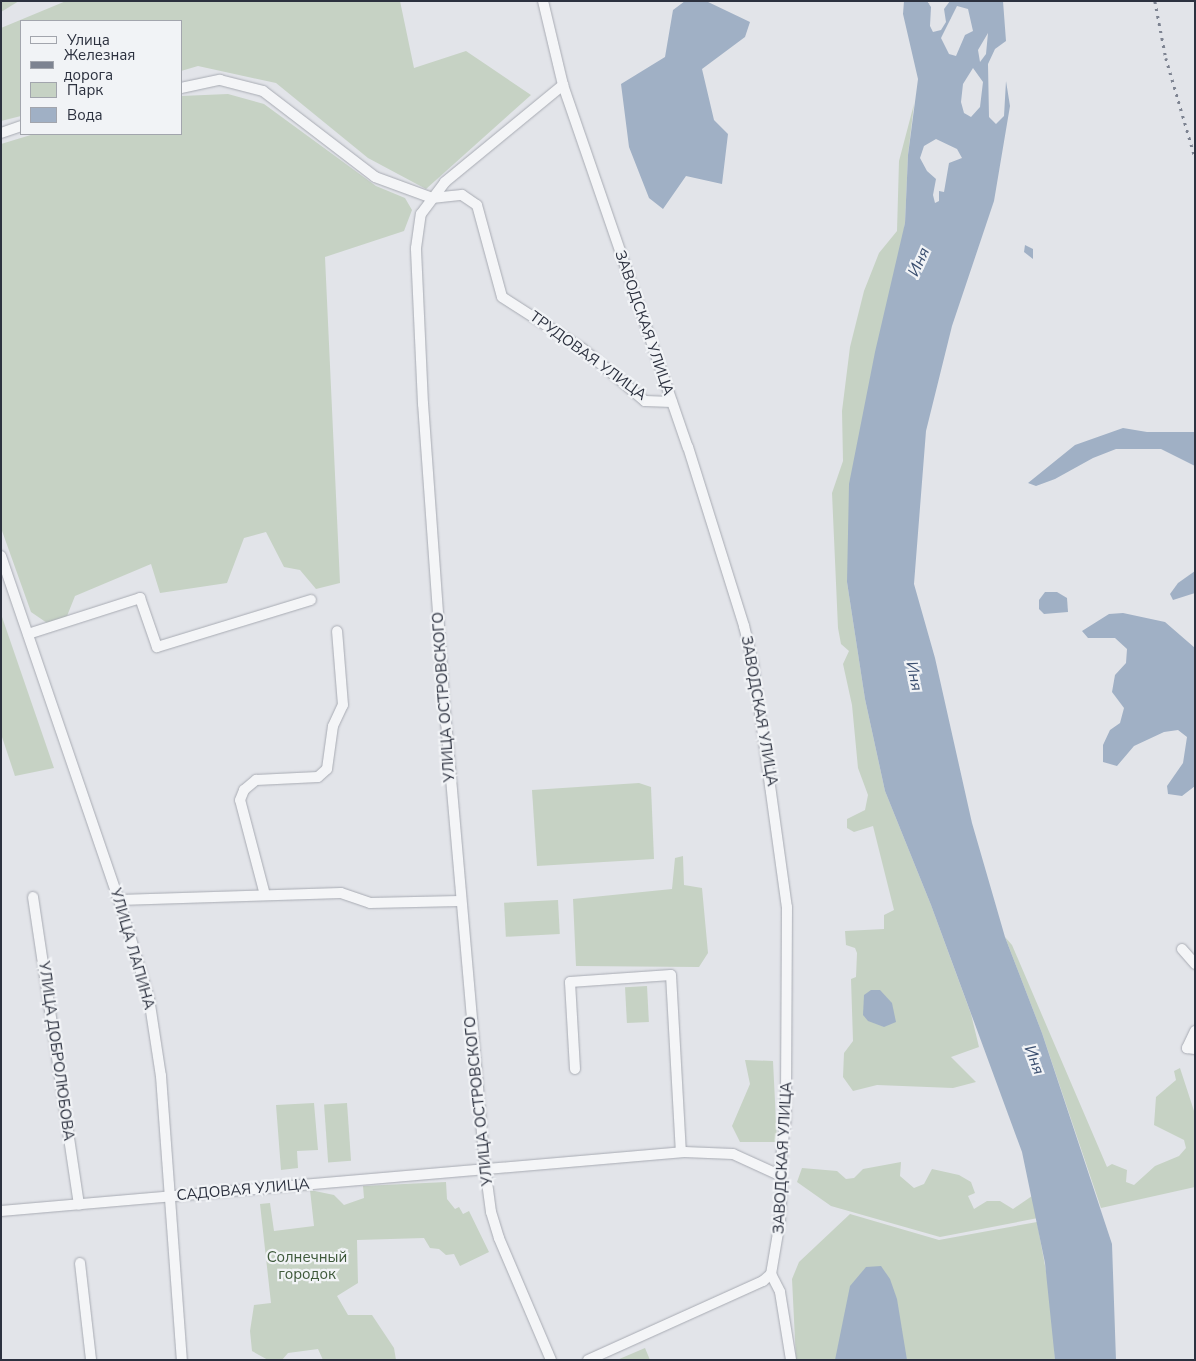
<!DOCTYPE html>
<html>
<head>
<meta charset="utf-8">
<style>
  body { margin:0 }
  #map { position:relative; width:1196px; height:1361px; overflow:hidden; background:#e2e4e9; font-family:"Nunito Sans",sans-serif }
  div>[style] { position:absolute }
  .green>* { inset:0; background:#c6d2c4; transform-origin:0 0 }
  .water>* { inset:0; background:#a0b0c5 }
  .roads { filter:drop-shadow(0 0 1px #a8abb3) drop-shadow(0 0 1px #a8abb3) }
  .minor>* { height:10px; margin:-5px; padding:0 5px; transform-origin:5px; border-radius:5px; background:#f4f5f7 }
  .rail>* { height:2.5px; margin-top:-1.25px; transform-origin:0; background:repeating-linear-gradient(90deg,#7d8391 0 2.5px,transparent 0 7.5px) }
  span { translate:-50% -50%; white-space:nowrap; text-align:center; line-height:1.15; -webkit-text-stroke:4.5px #f1f3f6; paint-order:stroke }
  .street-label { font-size:15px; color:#2c313f }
  .park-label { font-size:15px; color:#3e593a }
  .water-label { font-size:16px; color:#3a4e6f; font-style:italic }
  .frame { position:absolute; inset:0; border:2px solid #2c313f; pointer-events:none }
  .legend { position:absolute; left:20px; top:20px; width:162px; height:115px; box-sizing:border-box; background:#f1f3f6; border:1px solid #a2a5ad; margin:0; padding:6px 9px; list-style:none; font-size:15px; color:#2c313f }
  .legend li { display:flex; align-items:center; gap:10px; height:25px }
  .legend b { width:25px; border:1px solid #a2a5ad }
</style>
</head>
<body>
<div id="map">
  <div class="green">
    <i style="clip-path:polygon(1px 1px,19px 1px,1px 12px)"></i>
    <i style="clip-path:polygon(66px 1px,400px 1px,414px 68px,466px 51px,531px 95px,426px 189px,368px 158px,276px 83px,198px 66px,181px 71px,181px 21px,21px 21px,21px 116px,1px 121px,1px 28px)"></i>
    <i style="clip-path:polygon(228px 94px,264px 104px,376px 186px,405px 198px,412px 210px,404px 231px,325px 257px,340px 583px,316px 589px,300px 570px,284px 567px,266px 532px,244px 538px,227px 583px,160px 593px,151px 564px,75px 596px,67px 616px,50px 625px,31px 612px,1px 528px,1px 144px,34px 134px,181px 134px,181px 96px)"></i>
    <i style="clip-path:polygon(914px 104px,908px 155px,905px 223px,847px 582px,865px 699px,885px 791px,931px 905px,971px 1014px,979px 1047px,951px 1057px,976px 1082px,953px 1088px,877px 1085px,853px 1091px,843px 1077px,844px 1053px,853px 1041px,851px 979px,856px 977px,857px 953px,855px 948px,846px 945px,845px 931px,884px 929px,884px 915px,894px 910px,873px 826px,854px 832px,847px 828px,847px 819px,865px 810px,868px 795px,858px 768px,852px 705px,843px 664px,849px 651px,841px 644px,838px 628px,832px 493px,843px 461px,842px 411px,850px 347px,864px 291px,879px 253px,897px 231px,899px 161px)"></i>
    <i style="clip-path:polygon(1px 614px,54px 768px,15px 776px,1px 734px)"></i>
    <i style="clip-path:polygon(639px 783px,651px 787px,654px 859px,537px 866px,532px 790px)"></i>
    <i style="clip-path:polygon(683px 856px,684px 885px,702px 888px,708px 953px,699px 967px,576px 966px,573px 899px,672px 889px,675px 858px)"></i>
    <i style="left:558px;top:900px;width:34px;height:54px;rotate:87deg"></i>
    <i style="clip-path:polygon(1005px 937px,1012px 945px,1107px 1167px,1112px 1164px,1127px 1170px,1126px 1182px,1134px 1185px,1155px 1166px,1179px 1156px,1186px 1148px,1184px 1140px,1154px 1125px,1156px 1097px,1176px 1080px,1174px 1071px,1180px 1068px,1195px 1114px,1195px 1187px,1101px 1208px,1042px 1033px)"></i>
    <i style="left:647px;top:986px;width:36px;height:22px;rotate:87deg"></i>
    <i style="clip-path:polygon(745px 1060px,773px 1061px,777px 1142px,740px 1142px,732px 1126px,750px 1084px)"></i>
    <i style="clip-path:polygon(314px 1103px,318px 1150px,297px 1151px,298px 1168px,281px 1170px,276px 1105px)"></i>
    <i style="left:347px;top:1103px;width:58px;height:23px;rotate:86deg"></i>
    <i style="clip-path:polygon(901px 1162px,900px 1176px,914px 1188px,924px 1184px,932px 1169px,959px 1175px,971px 1182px,975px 1193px,968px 1196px,974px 1209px,987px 1201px,1000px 1201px,1013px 1209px,1032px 1196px,1038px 1218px,940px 1237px,831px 1206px,797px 1182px,802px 1168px,837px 1171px,846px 1179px,854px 1178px,863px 1169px)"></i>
    <i style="clip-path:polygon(446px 1182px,447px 1199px,455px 1209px,459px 1207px,463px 1214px,469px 1211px,489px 1252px,460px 1266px,454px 1254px,446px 1255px,439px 1249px,430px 1248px,424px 1238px,357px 1240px,358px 1283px,337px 1296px,348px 1315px,372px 1315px,394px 1348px,396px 1360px,323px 1360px,318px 1349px,288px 1353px,282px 1360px,268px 1360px,252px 1351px,250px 1331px,254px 1305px,271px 1303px,260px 1204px,270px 1203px,274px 1231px,314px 1226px,310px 1190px,334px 1195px,344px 1205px,364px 1198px,363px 1186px)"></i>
    <i style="clip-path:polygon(850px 1214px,939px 1240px,1037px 1222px,1052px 1304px,1055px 1360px,796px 1360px,792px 1279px,799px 1262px)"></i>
    <i style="clip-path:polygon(645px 1348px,650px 1360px,617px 1360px)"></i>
  </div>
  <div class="water">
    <i style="clip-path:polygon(685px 1px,706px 1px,750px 22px,745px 37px,702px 69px,714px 120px,728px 134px,722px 184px,686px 176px,663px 209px,649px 198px,629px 147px,621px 84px,665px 57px,673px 10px)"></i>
    <i style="clip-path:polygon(evenodd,904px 1px,927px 1px,931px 7px,930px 26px,933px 32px,941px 30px,946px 22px,944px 9px,950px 1px,1003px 1px,1006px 41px,995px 49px,988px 64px,989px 117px,996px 124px,1004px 116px,1006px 81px,1010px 106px,994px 201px,952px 326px,926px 431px,914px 584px,935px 658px,972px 823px,1005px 937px,1042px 1033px,1112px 1244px,1116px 1360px,1055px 1360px,1045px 1263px,1022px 1152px,931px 905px,885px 791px,865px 699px,847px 582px,849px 484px,875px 352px,905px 223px,908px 155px,918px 79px,903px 14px,904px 1px,957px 6px,968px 9px,973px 31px,965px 35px,956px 56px,949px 54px,941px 38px,957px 6px,904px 1px,988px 33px,986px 54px,980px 62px,978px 50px,988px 33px,904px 1px,973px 68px,983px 82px,980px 107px,971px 117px,964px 113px,961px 102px,963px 84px,973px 68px,904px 1px,936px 139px,957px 149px,962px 158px,949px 163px,944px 192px,939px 191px,939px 201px,935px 203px,933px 195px,936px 179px,927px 171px,920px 158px,924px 146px,936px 139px)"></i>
    <i style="clip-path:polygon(1025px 245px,1033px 249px,1033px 259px,1024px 252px)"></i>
    <i style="clip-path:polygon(1123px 428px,1147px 432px,1195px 432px,1195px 466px,1161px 449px,1116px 449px,1093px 458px,1055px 479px,1036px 486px,1028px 483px,1075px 445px)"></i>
    <i style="clip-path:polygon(1195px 571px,1195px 593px,1173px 600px,1170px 594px,1178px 583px)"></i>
    <i style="clip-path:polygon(1045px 592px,1057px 592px,1067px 598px,1068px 612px,1044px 614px,1039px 609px,1039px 600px)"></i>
    <i style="clip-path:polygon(1123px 613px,1165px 622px,1195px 648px,1195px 786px,1182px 796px,1168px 794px,1167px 786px,1183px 763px,1187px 737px,1178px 730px,1164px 732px,1134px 746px,1117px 766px,1103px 762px,1103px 745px,1110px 730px,1120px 723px,1124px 708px,1112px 692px,1115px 675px,1126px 663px,1127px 649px,1115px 638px,1088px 638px,1082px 631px,1109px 614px)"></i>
    <i style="clip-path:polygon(871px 990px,880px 990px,892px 1003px,896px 1022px,884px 1027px,868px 1021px,863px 1015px,864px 995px)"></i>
    <i style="clip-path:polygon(881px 1266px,890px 1279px,897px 1299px,907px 1360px,835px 1360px,850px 1286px,866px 1267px)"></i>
  </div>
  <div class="roads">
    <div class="minor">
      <i style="left:543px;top:1px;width:86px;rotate:76.6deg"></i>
      <i style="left:563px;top:85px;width:383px;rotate:71deg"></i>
      <i style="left:688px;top:447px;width:188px;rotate:72.6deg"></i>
      <i style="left:744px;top:626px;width:38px;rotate:76deg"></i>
      <i style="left:753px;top:663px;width:246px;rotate:82.1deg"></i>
      <i style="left:787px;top:907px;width:210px;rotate:90.3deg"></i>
      <i style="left:786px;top:1117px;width:58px;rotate:96.9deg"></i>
      <i style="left:779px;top:1175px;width:6px;rotate:59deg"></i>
      <i style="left:782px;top:1180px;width:41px;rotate:92.8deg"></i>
      <i style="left:780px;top:1221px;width:54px;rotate:99.6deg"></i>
      <i style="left:771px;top:1274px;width:20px;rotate:63deg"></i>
      <i style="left:780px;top:1292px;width:69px;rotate:80.8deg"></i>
      <i style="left:181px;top:88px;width:40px;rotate:-12deg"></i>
      <i style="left:220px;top:80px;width:44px;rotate:14.3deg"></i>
      <i style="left:263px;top:91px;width:141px;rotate:37.5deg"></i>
      <i style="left:375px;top:177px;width:61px;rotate:20.2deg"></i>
      <i style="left:432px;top:198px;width:30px;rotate:-6deg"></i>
      <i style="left:462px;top:195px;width:18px;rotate:34deg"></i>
      <i style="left:477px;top:205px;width:95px;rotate:74.8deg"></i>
      <i style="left:502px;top:297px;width:96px;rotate:32.7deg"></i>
      <i style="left:583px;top:349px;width:81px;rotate:40deg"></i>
      <i style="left:645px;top:401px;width:27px;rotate:2deg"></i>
      <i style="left:1px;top:133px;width:21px;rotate:-19deg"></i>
      <i style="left:1px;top:556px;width:364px;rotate:71.1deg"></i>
      <i style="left:119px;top:900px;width:102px;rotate:73deg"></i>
      <i style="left:149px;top:998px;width:79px;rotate:81.3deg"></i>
      <i style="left:161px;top:1076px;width:285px;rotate:85.8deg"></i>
      <i style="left:28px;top:634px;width:118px;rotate:-17.8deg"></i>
      <i style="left:140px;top:598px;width:52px;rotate:70.9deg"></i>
      <i style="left:157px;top:647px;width:161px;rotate:-17deg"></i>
      <i style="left:265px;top:895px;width:98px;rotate:-104.7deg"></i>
      <i style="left:240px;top:800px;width:11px;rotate:-68deg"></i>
      <i style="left:244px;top:790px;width:16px;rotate:-40deg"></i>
      <i style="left:256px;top:780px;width:62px;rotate:-2.8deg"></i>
      <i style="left:318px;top:777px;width:12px;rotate:-42deg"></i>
      <i style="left:327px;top:769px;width:43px;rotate:-82.1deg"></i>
      <i style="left:333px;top:726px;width:23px;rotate:-65deg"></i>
      <i style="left:343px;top:705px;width:74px;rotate:-94.6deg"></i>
      <i style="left:33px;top:897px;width:311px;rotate:81.5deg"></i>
      <i style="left:119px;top:900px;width:222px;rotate:-1.8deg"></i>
      <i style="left:341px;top:893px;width:31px;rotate:19deg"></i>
      <i style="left:370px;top:903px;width:90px;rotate:-1.3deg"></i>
      <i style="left:1182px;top:949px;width:20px;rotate:49deg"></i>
      <i style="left:1195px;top:1031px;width:19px;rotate:115deg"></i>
      <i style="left:1187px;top:1048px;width:8px;rotate:7deg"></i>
      <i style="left:575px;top:1069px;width:87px;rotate:-93.3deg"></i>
      <i style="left:570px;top:982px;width:101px;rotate:-4deg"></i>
      <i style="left:671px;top:975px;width:177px;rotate:86.8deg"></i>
      <i style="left:1px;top:1211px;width:686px;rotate:-4.94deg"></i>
      <i style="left:684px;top:1152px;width:49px;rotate:2.3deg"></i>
      <i style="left:733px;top:1154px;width:51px;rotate:24.5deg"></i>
      <i style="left:80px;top:1263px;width:98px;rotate:83.5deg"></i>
      <i style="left:551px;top:1360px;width:133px;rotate:-113.1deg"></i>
      <i style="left:499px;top:1238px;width:27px;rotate:-107deg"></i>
      <i style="left:491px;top:1212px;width:45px;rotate:-97.6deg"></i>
      <i style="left:485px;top:1167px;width:445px;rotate:-95deg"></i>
      <i style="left:446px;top:724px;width:321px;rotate:-94.1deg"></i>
      <i style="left:423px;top:404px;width:156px;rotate:-92.6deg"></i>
      <i style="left:416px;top:248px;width:34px;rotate:-82deg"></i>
      <i style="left:421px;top:214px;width:40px;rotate:-53deg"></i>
      <i style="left:445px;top:182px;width:153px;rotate:-39.4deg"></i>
      <i style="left:588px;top:1360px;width:192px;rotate:-24.3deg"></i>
      <i style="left:763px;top:1281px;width:11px;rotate:-41deg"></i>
    </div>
  </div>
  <div class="rail">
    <i style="left:1155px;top:1px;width:58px;rotate:79.1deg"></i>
    <i style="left:1166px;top:58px;width:103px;rotate:73.7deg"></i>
  </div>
  <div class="street-label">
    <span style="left:644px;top:323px;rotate:71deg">ЗАВОДСКАЯ УЛИЦА</span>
    <span style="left:588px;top:356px;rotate:36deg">ТРУДОВАЯ УЛИЦА</span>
    <span style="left:444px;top:697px;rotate:-94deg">УЛИЦА ОСТРОВСКОГО</span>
    <span style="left:759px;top:711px;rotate:80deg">ЗАВОДСКАЯ УЛИЦА</span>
    <span style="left:132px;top:949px;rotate:74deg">УЛИЦА ЛАПИНА</span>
    <span style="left:56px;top:1051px;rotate:82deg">УЛИЦА ДОБРОЛЮБОВА</span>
    <span style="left:479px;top:1101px;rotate:-96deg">УЛИЦА ОСТРОВСКОГО</span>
    <span style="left:783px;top:1158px;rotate:-87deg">ЗАВОДСКАЯ УЛИЦА</span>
    <span style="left:243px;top:1190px;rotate:-5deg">САДОВАЯ УЛИЦА</span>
  </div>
  <div class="park-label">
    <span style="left:307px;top:1266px">Солнечный<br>городок</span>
  </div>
  <div class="water-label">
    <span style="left:919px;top:262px;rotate:-66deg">Иня</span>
    <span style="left:914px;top:676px;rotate:78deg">Иня</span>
    <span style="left:1034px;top:1060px;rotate:69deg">Иня</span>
  </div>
  <div class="frame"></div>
  <ul class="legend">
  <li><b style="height:6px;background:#f4f5f7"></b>Улица</li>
  <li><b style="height:6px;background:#7d8391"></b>Железная дорога</li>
  <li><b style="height:14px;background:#c6d2c4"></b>Парк</li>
  <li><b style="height:14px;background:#a0b0c5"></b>Вода</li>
  </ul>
</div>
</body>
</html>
